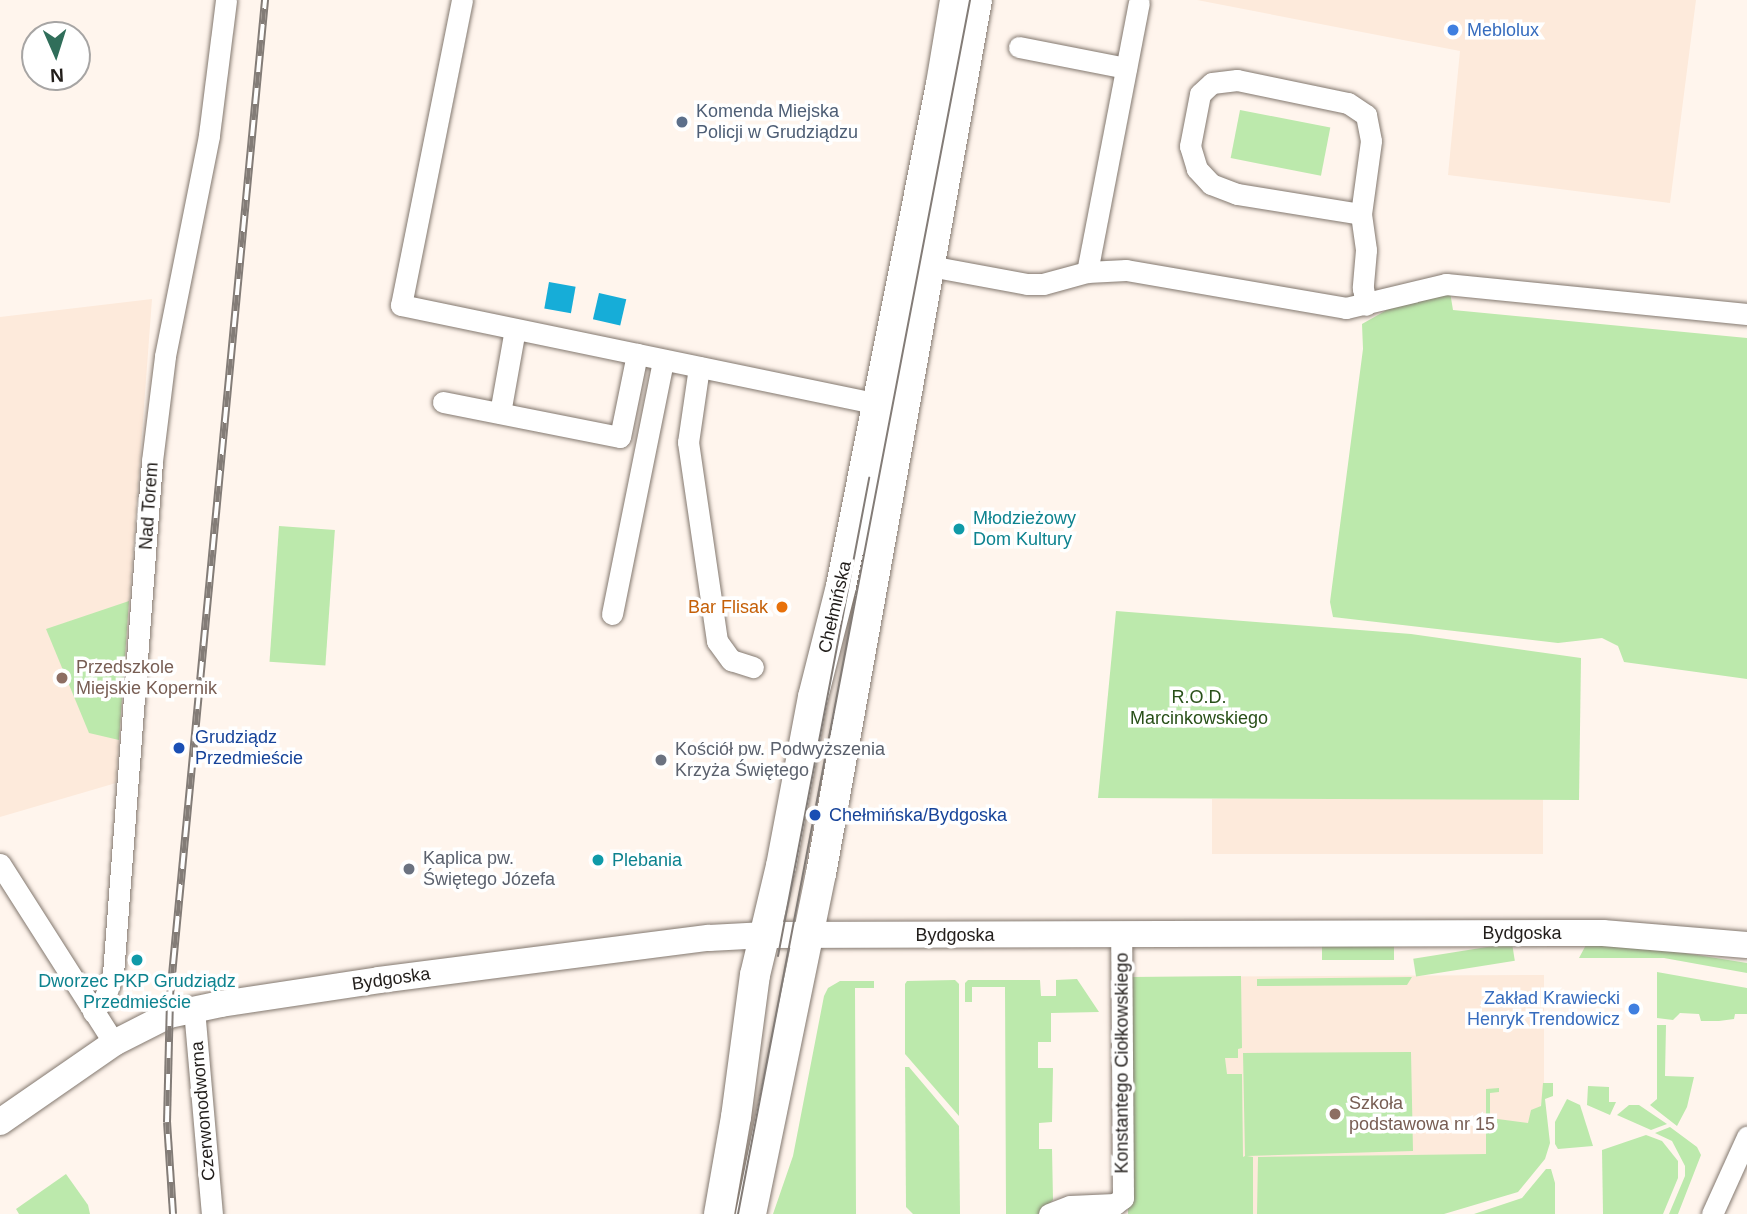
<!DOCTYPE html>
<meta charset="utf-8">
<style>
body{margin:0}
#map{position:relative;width:1747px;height:1214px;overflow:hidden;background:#fff5ed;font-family:Helvetica,sans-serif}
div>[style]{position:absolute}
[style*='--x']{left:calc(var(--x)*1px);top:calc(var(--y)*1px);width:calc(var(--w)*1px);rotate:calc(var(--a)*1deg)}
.built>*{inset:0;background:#fdeadb;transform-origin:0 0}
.green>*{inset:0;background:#bce9ac;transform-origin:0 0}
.water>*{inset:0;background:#16add8;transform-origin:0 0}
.roads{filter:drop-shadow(0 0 2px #83786f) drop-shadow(0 0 2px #83786f)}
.minor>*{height:21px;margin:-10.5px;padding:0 10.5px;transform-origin:10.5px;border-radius:10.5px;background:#fff}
.tertiary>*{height:26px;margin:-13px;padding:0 13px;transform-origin:13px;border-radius:13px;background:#fff}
.secondary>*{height:30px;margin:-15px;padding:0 15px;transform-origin:15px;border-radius:15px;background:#fff}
.tram>*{height:2px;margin:-1px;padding:0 1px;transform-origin:1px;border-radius:1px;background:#837c77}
.rail>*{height:8px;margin-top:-4px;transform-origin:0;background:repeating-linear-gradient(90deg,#fff 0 16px,#837c77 0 32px);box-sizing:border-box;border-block:2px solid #837c77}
.dots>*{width:19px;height:19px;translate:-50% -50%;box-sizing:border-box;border:4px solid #fff;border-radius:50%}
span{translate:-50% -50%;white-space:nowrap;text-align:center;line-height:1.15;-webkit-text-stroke:7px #fff;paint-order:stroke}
.shop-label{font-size:18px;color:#366cbe}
.left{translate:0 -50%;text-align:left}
.right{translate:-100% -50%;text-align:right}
.service-label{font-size:18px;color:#4e5e75}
.street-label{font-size:18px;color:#221e1b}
.culture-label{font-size:18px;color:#0d838f}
.food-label{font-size:18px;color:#c56008}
.education-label{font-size:18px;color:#785e54}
.park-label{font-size:18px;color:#295019}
.transit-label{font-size:18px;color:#164399}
.worship-label{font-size:18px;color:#5b616d}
.north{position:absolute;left:21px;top:21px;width:70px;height:70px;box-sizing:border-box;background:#fff;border:2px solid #a7a5a4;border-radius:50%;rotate:177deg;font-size:19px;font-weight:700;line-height:28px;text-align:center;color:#221e1b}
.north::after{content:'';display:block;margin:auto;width:24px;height:32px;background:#306e5a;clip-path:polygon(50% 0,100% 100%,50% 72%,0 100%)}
</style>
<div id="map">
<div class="built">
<div style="clip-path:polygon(1197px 0,1696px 0,1670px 203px,1448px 175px,1460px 51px)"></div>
<div style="clip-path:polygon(152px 299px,116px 783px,0 817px,0 317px)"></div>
<div style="left:1212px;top:799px;width:331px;height:55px"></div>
<div style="clip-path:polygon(1544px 975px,1544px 1092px,1529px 1151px,1413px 1214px,1133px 1214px,1131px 977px)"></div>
</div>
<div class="green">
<div style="left:1240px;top:110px;width:92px;height:49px;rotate:11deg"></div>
<div style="clip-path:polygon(1450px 292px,1453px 310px,1747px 338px,1747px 679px,1624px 662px,1618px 646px,1602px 638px,1558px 643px,1333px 617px,1330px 602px,1363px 349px,1362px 324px,1401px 302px)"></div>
<div style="left:279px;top:526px;width:56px;height:136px;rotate:4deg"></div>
<div style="clip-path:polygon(129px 601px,119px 740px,89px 733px,46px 629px)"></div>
<div style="clip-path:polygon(1116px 611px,1411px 634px,1581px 658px,1579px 800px,1098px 798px)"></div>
<div style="left:1512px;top:943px;width:18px;height:100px;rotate:81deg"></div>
<div style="clip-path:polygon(1587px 943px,1641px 946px,1747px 963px,1747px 973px,1664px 958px,1579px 958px)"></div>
<div style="left:1394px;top:944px;width:16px;height:72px;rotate:90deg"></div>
<div style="clip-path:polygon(1657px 972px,1747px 988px,1747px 1014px,1735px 1014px,1734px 1019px,1719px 1021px,1701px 1021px,1699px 1014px,1680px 1013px,1673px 1020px,1657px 1018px)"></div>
<div style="clip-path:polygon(1241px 976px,1242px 1048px,1238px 1049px,1238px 1058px,1225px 1058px,1227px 1074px,1242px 1074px,1243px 1157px,1245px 1156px,1243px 1053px,1411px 1052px,1413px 1151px,1247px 1156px,1253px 1157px,1253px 1214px,1128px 1214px,1131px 977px)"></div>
<div style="clip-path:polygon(1412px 977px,1407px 985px,1257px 986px,1257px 979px)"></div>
<div style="clip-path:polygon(1077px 979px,1099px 1012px,1051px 1013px,1051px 1042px,1038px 1042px,1038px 1068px,1053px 1068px,1052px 1122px,1039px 1123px,1039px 1149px,1052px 1149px,1053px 1200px,1038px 1214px,1006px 1214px,1005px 987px,972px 987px,972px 1002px,965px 1002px,965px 983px,968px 980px,1040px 980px,1041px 996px,1056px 996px,1056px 980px)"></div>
<div style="clip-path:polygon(955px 980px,959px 984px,959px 1116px,905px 1054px,905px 984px,907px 981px)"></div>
<div style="clip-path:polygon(840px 981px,874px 981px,874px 988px,855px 988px,856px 1214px,773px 1214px,793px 1156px,824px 996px,828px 988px)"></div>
<div style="clip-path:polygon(1657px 1025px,1666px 1025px,1665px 1076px,1694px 1077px,1687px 1107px,1677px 1126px,1650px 1105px,1657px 1099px)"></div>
<div style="clip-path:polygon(905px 1067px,909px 1067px,959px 1126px,960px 1214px,913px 1214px,906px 1207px)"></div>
<div style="clip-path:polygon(1543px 1083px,1553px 1083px,1553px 1096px,1545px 1099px,1550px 1143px,1545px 1159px,1518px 1192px,1444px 1214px,1257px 1214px,1258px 1157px,1486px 1154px,1486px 1089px,1499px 1088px,1499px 1092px,1490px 1093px,1490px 1118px,1528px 1123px,1531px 1110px,1541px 1106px)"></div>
<div style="clip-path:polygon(1588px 1086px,1609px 1087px,1609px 1102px,1616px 1102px,1610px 1115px,1587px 1105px)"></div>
<div style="clip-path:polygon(1567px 1099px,1580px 1105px,1593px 1146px,1558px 1149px,1555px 1144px,1555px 1122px)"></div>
<div style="clip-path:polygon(1629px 1105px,1639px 1105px,1667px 1124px,1651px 1130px,1617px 1115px)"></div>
<div style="clip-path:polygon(1670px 1127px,1697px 1147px,1701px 1155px,1678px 1214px,1669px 1214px,1685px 1176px,1685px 1166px,1672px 1141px,1655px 1133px)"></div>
<div style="clip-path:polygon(1646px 1135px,1662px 1141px,1678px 1161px,1678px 1178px,1663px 1214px,1603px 1214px,1602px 1150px)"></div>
<div style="clip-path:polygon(1546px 1169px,1551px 1169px,1555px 1183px,1555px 1214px,1474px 1214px,1522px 1198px)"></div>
<div style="clip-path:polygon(66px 1174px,88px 1205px,90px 1214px,19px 1214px,16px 1209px)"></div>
</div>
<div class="water">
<div style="left:549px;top:282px;width:27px;height:27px;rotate:10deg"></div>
<div style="left:599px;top:293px;width:28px;height:27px;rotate:13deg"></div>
</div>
<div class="roads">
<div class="minor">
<div style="--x:462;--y:0;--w:311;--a:101.3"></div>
<div style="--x:401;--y:305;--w:499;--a:11.7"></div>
<div style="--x:1019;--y:47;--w:109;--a:11.1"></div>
<div style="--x:1361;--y:214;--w:126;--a:-170.8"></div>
<div style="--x:1237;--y:194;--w:28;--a:-159"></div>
<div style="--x:1211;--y:184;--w:21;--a:-133"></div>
<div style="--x:1197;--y:169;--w:24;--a:-107"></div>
<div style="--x:1190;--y:146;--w:53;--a:-79.1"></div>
<div style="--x:1200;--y:94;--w:16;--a:-43"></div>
<div style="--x:1212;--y:83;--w:25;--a:-7"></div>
<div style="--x:1237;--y:80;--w:113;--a:11.7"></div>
<div style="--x:1348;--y:103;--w:22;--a:34"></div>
<div style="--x:1366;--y:115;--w:26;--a:79"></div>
<div style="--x:1371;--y:141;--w:74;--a:97.8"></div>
<div style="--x:1361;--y:214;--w:36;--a:82"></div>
<div style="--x:1366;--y:250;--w:38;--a:95"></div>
<div style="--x:1363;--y:288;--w:17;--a:80"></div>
<div style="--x:919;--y:264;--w:110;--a:10.5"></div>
<div style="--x:1027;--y:284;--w:16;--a:0"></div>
<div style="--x:1043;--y:284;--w:46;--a:-15.3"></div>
<div style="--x:1087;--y:272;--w:39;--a:-3"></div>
<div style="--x:1126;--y:270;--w:223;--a:9.8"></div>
<div style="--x:1346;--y:308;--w:103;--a:-13.5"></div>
<div style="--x:1446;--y:284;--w:302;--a:5.7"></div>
<div style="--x:1087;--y:272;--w:274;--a:-79.1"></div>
<div style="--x:699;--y:367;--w:76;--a:98.3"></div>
<div style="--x:688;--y:442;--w:201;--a:81.7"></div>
<div style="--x:717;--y:641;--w:24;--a:54"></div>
<div style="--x:731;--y:660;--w:23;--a:18"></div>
<div style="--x:443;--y:402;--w:180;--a:11.2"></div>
<div style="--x:620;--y:437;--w:85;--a:-78.4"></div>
<div style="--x:500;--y:413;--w:85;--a:-79.9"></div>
<div style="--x:612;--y:614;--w:259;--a:-78.6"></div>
<div style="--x:0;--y:864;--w:212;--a:57.5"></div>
<div style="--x:194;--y:1009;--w:206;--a:85"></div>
<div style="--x:93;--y:1012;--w:19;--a:-51"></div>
<div style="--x:105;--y:997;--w:24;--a:-71"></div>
<div style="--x:113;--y:974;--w:514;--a:-85.65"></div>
<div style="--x:152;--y:461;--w:106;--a:-82.9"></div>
<div style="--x:165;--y:356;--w:225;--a:-78.7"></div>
<div style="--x:209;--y:135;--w:136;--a:-82.8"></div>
<div style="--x:1049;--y:1214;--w:22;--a:-21"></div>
<div style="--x:1070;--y:1206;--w:45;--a:-2.5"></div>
<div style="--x:1115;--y:1204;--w:10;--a:-37"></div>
<div style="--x:1123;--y:1198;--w:263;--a:-90.4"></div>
<div style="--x:1712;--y:1214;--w:85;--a:-65.6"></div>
</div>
<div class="tertiary">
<div style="--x:0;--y:1122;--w:139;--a:-34.7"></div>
<div style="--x:114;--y:1043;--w:62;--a:-27"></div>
<div style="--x:169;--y:1015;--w:53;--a:-11.9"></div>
<div style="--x:221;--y:1004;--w:160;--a:-8.6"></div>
<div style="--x:379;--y:980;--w:333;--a:-7.3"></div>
<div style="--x:709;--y:938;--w:57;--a:-3"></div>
<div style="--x:766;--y:935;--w:791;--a:-0.14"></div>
<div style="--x:1557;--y:933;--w:46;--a:0"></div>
<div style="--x:1603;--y:933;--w:144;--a:4.8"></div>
</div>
<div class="secondary">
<div style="--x:719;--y:1214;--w:98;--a:-80.1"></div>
<div style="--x:736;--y:1117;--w:143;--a:-82.4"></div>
<div style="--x:755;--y:975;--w:112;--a:-76.6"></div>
<div style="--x:781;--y:866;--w:172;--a:-79.3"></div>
<div style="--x:813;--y:697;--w:114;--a:-75.8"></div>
<div style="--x:841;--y:586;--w:512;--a:-78.73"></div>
<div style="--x:941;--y:84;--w:85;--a:-80.5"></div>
<div style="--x:751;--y:1214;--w:347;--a:-78.4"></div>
<div style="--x:821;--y:874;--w:888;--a:-79.88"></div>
</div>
</div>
<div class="tram">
<div style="--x:778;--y:956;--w:487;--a:-79.2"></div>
<div style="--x:738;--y:1214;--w:1236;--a:-79.18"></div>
</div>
<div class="rail">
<div style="--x:173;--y:1214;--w:92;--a:-93.7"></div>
<div style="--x:167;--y:1122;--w:126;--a:-88.6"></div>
<div style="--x:170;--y:996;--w:1001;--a:-84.55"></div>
</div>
<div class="dots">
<div style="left:1453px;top:30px;background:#3f7fe0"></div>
<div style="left:682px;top:122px;background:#5c6f8a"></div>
<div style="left:959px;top:529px;background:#0f9aa8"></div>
<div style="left:782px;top:607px;background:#e8710a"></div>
<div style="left:62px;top:678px;background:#8d6e63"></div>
<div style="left:179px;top:748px;background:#1a4fb4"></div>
<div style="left:661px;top:760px;background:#6b7280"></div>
<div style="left:815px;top:815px;background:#1a4fb4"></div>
<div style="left:598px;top:860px;background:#0f9aa8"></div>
<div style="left:409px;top:869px;background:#6b7280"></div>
<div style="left:137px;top:960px;background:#0f9aa8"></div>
<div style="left:1634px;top:1009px;background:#3f7fe0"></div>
<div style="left:1335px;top:1114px;background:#8d6e63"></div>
</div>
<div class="shop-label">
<span class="left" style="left:1467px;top:30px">Meblolux</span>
<span class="right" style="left:1620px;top:1009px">Zakład Krawiecki<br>Henryk Trendowicz</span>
</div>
<div class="service-label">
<span class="left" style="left:696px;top:122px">Komenda Miejska<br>Policji w Grudziądzu</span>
</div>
<div class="street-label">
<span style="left:149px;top:506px;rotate:-86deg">Nad Torem</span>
<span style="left:835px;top:607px;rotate:-77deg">Chełmińska</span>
<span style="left:1522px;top:933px">Bydgoska</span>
<span style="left:955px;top:935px">Bydgoska</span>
<span style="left:391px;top:979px;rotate:-8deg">Bydgoska</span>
<span style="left:1122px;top:1063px;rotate:-90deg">Konstantego Ciołkowskiego</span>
<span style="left:203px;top:1111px;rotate:-95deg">Czerwonodworna</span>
</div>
<div class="culture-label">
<span class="left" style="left:973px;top:529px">Młodzieżowy<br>Dom Kultury</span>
<span class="left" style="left:612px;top:860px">Plebania</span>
<span style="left:137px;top:992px">Dworzec PKP Grudziądz<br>Przedmieście</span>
</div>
<div class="food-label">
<span class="right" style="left:768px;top:607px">Bar Flisak</span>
</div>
<div class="education-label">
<span class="left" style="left:76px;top:678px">Przedszkole<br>Miejskie Kopernik</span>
<span class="left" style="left:1349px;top:1114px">Szkoła<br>podstawowa nr 15</span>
</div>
<div class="park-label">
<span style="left:1199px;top:708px">R.O.D.<br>Marcinkowskiego</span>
</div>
<div class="transit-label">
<span class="left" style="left:195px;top:748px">Grudziądz<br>Przedmieście</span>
<span class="left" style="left:829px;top:815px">Chełmińska/Bydgoska</span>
</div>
<div class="worship-label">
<span class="left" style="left:675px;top:760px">Kościół pw. Podwyższenia<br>Krzyża Świętego</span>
<span class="left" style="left:423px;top:869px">Kaplica pw.<br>Świętego Józefa</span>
</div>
<div class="north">N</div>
</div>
